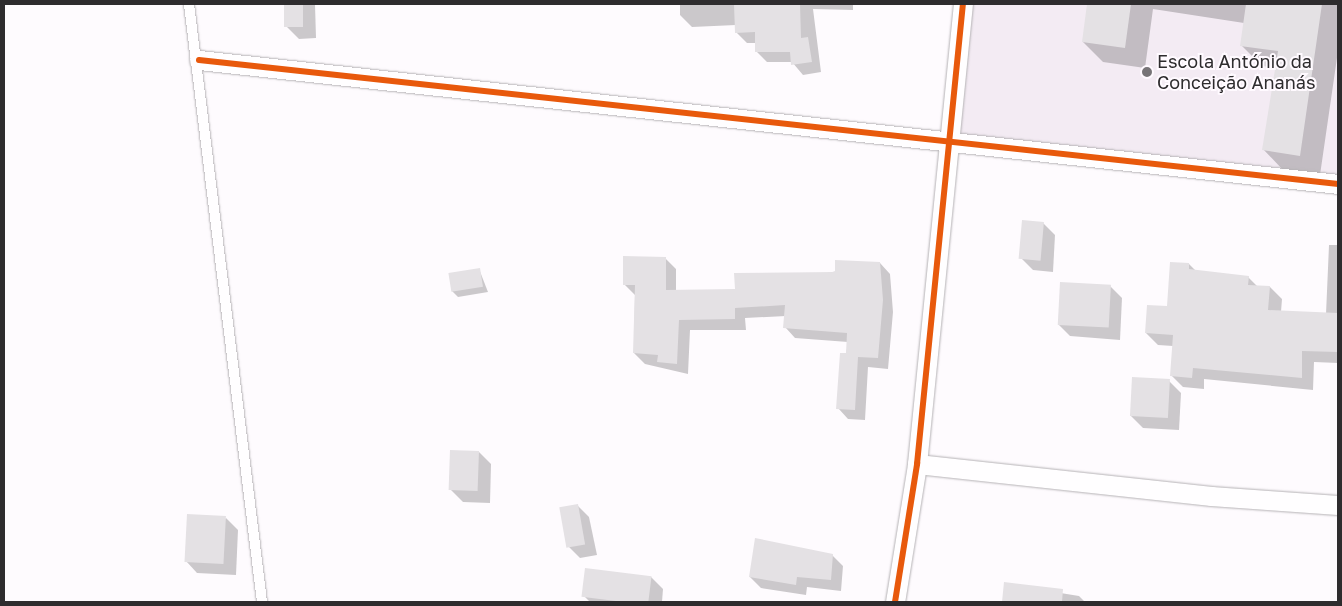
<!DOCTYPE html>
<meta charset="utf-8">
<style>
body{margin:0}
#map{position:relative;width:1342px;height:606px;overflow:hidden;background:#fefbfe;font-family:"Golos Text",sans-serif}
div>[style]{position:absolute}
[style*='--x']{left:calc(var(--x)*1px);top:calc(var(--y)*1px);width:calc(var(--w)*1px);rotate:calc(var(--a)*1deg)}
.built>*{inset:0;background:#f3ebf3}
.shadow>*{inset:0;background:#0003}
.building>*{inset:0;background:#e4e1e4;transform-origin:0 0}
.roads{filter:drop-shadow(0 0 1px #b5b2b5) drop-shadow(0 0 1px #b5b2b5)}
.service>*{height:10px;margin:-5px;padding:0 5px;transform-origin:5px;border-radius:5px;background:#fffeff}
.minor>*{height:19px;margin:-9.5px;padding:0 9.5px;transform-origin:9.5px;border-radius:9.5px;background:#fffeff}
.cycleway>*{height:6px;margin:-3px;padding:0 3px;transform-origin:3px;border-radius:3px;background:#e8590c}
.dots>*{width:14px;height:14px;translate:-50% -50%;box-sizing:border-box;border:2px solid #fffaff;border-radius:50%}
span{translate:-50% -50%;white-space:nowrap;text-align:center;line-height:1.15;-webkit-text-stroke:4px #fffaff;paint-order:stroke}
.poi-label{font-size:18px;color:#2e2c2e}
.left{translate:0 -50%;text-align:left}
.frame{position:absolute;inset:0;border:5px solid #2e2c2e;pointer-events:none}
</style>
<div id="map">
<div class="built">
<div style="clip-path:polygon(963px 4px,1338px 4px,1338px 184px,950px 141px)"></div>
</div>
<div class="shadow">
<div style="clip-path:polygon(285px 4px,315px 4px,316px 38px,299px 39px,287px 27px)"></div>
<div style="clip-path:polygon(680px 4px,853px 4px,853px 10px,813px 9px,821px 72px,803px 75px,792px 62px,767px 62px,756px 51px,756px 43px,747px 43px,736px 32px,736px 25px,692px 27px,680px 15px)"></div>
<div style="clip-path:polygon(1088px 4px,1338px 4px,1338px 51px,1320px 175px,1283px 170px,1263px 149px,1277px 68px,1262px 66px,1241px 45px,1244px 23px,1153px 9px,1145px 68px,1103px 62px,1083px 42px)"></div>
<div style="clip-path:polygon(1043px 223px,1055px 235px,1053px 272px,1033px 270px,1021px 258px)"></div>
<div style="clip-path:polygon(1329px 245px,1338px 245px,1338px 363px,1314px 362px,1313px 390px,1204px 379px,1204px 389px,1183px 387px,1171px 375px,1173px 346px,1158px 345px,1146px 333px,1168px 308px,1189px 264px,1196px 271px,1248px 277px,1257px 286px,1270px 287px,1282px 299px,1281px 312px,1326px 314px)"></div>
<div style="clip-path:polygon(665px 258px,676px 269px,676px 291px,737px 290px,880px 263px,890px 274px,893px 312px,888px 369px,868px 367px,865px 420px,848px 419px,838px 408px,848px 342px,795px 338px,785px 327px,786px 316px,745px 318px,746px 330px,690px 330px,688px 374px,645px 364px,634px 353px,635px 295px,624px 284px)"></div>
<div style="clip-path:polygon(479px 269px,488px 292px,458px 297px,452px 291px)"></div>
<div style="clip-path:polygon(1110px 286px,1122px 298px,1120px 340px,1070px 336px,1058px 324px)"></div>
<div style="clip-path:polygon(1169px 381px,1181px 393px,1179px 430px,1143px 428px,1131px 416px)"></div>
<div style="clip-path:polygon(479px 452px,491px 464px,490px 503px,463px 502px,451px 490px)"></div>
<div style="clip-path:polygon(577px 505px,589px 517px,597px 555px,580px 558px,568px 546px)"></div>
<div style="clip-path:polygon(226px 518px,238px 530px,236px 575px,197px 573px,186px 561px)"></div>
<div style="clip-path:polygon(756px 540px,832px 555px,843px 566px,841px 591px,807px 587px,806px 595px,761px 588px,750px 577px)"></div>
<div style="clip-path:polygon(651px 577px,663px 589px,662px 602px,590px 602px,584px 596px)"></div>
<div style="clip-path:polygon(1005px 584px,1079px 596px,1085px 602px,1003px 602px)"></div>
</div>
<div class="building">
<div style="left:284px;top:4px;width:19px;height:23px"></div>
<div style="clip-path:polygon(734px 4px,800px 4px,801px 38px,808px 37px,812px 62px,791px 65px,790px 52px,755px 52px,755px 32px,735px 33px)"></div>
<div style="clip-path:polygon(1087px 4px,1131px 4px,1125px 48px,1082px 42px)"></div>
<div style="clip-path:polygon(1246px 4px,1322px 4px,1300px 156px,1262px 150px,1278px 51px,1240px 46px)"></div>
<div style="left:1022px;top:220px;width:22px;height:39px;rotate:5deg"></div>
<div style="clip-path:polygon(623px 256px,666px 257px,666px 290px,735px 289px,734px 273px,835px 272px,835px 260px,880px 262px,883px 300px,878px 358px,858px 357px,855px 410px,836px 409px,840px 353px,846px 353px,847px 333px,783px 328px,785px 305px,735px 308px,735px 319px,679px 320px,677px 364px,657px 362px,658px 355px,633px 353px,635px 285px,623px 285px)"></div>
<div style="clip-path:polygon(1170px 262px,1189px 263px,1189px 269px,1249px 276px,1248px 285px,1270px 286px,1268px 310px,1338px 313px,1338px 352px,1302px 351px,1302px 378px,1193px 368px,1192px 378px,1170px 376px,1173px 335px,1145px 333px,1147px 305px,1167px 306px)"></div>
<div style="left:480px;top:268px;width:19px;height:32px;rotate:81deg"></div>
<div style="left:1060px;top:282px;width:51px;height:43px;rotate:3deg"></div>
<div style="left:1132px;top:377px;width:38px;height:39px;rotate:3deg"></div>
<div style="left:450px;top:450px;width:29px;height:40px;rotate:2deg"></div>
<div style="left:578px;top:504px;width:41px;height:19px;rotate:80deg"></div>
<div style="left:187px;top:514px;width:39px;height:48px;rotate:3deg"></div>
<div style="clip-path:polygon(755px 538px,833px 554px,831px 580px,797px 577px,796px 585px,749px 577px)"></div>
<div style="left:585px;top:568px;width:67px;height:29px;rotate:7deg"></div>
<div style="clip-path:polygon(1004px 582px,1063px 589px,1062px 602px,1002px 602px)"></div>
</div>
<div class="roads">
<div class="service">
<div style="--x:189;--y:4;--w:602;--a:83.04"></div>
</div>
<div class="minor">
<div style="--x:199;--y:60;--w:1146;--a:6.21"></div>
<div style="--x:917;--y:464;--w:296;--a:6.2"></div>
<div style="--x:1211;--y:496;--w:127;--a:4.1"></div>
<div style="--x:895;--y:602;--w:140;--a:-80.9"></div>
<div style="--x:917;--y:464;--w:462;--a:-84.3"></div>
</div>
</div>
<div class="cycleway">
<div style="--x:199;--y:60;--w:1146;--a:6.21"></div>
<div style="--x:895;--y:602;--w:140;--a:-80.9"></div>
<div style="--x:917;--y:464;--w:462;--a:-84.3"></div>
</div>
<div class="dots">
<div style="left:1147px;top:72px;background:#777477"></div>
</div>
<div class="poi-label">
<span class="left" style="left:1157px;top:72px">Escola António da<br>Conceição Ananás</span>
</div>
<div class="frame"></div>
</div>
